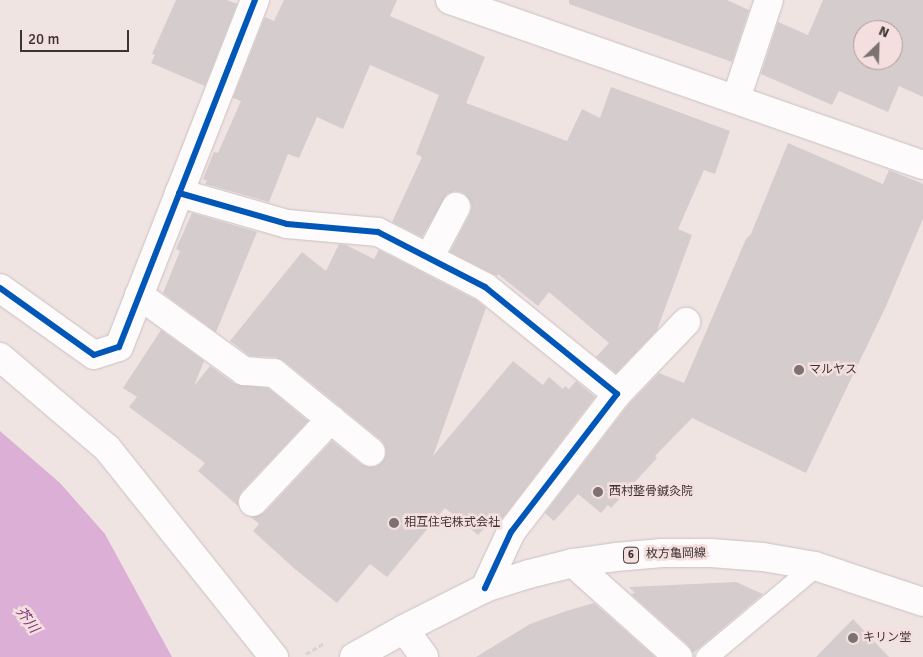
<!DOCTYPE html>
<meta charset="utf-8">
<style>
body{margin:0}
#map{position:relative;width:923px;height:657px;overflow:hidden;background:#f0e4e3;font-family:Signika,"Noto Sans JP",sans-serif}
div>[style]{position:absolute}
[style*='--x']{left:calc(var(--x)*1px);top:calc(var(--y)*1px);width:calc(var(--w)*1px);rotate:calc(var(--a)*1deg)}
.water>*{inset:0;background:#dcb0d6}
.building>*{inset:0;background:#d5cccd}
.path>*{height:3px;margin-top:-1.5px;transform-origin:0;background:repeating-linear-gradient(90deg,#d7d4d4 0 5px,transparent 0 7.5px)}
.roads{filter:drop-shadow(0 0 1px #cac1c0) drop-shadow(0 0 1px #cac1c0)}
.service>*{height:21px;margin:-10.5px;padding:0 10.5px;transform-origin:10.5px;border-radius:10.5px;background:#fdfbfb}
.minor>*{height:28px;margin:-14px;padding:0 14px;transform-origin:14px;border-radius:14px;background:#fdfbfb}
.primary>*{height:28px;margin:-14px;padding:0 14px;transform-origin:14px;border-radius:14px;background:#fdfbfb}
.cycleway>*{height:6px;margin:-3px;padding:0 3px;transform-origin:3px;border-radius:3px;background:#0057b8}
.dots>*{width:14px;height:14px;translate:-50% -50%;box-sizing:border-box;border:2px solid #f5dfde;border-radius:50%}
span{translate:-50% -50%;white-space:nowrap;text-align:center;line-height:1.15;-webkit-text-stroke:5px #f5dfde;paint-order:stroke}
.shield-label span{padding:1px 4px;background:#f5dfde;border:1px solid;border-radius:4px;-webkit-text-stroke-width:0}
.shield-label{font-size:11px;color:#3c3434;font-weight:700}
.poi-label{font-size:12px;color:#3c3434}
.left{translate:0 -50%;text-align:left}
.street-label{font-size:12px;color:#3c3434}
.water-label{font-size:14px;color:#7b377a;font-style:italic}
.north{position:absolute;left:853px;top:20px;width:50px;height:50px;box-sizing:border-box;background:#f5dfde;border:1px solid #ab9b9a;border-radius:50%;rotate:24deg;font-size:14px;font-weight:700;line-height:20px;text-align:center;color:#3c3434}
.north::after{content:'';display:block;margin:auto;width:18px;height:22px;background:#7b7271;clip-path:polygon(50% 0,100% 100%,50% 72%,0 100%)}
.scale{position:absolute;left:20px;top:30px;width:109px;height:22px;box-sizing:border-box;border:2px solid #3c3434;border-top:0;padding-left:6px;font-size:15px;line-height:18px;white-space:nowrap;color:#3c3434;-webkit-text-stroke:4px #f5dfde;paint-order:stroke}
</style>
<div id="map">
<div class="water">
<div style="clip-path:polygon(0 431px,60px 483px,105px 534px,172px 657px,0 657px)"></div>
</div>
<div class="building">
<div style="clip-path:polygon(176px 0,227px 0,237px 4px,205px 86px,151px 63px,155px 55px,152px 54px)"></div>
<div style="clip-path:polygon(284px 0,397px 0,390px 16px,485px 57px,466px 103px,567px 141px,582px 109px,600px 118px,611px 87px,730px 131px,715px 174px,704px 170px,678px 229px,692px 235px,657px 330px,616px 373px,596px 357px,609px 343px,549px 292px,538px 306px,498px 274px,497px 276px,450px 252px,470px 214px,472px 206px,469px 199px,464px 193px,455px 191px,447px 194px,422px 237px,392px 222px,422px 157px,416px 154px,439px 95px,370px 65px,343px 129px,317px 117px,299px 158px,288px 154px,269px 202px,205px 184px,207px 181px,203px 179px,214px 152px,218px 153px,241px 101px,233px 98px,265px 17px,274px 21px)"></div>
<div style="clip-path:polygon(569px 0,727px 0,749px 10px,732px 62px,569px 4px)"></div>
<div style="clip-path:polygon(evenodd,823px 0,923px 0,923px 97px,899px 86px,888px 112px,839px 91px,832px 105px,761px 74px,778px 22px,808px 35px,823px 0,863px 30px,893px 30px,893px 60px,863px 60px,863px 30px)"></div>
<div style="clip-path:polygon(788px 143px,883px 184px,889px 170px,923px 184px,923px 219px,886px 306px,806px 473px,692px 418px,655px 456px,657px 458px,611px 508px,608px 505px,601px 513px,578px 494px,554px 521px,545px 513px,629px 404px,659px 373px,684px 383px,746px 239px,751px 234px)"></div>
<div style="clip-path:polygon(192px 213px,257px 232px,216px 332px,163px 293px,180px 251px,176px 249px)"></div>
<div style="clip-path:polygon(339px 244px,346px 245px,374px 259px,379px 250px,476px 300px,486px 308px,433px 456px,513px 361px,543px 385px,549px 377px,563px 389px,565px 386px,569px 389px,576px 381px,595px 397px,495px 528px,489px 523px,478px 535px,445px 508px,387px 577px,370px 564px,337px 603px,295px 569px,253px 531px,259px 524px,251px 517px,264px 513px,332px 441px,361px 464px,369px 467px,377px 466px,383px 461px,386px 454px,385px 446px,381px 440px,284px 361px,275px 357px,250px 356px,230px 341px,302px 252px,326px 271px)"></div>
<div style="clip-path:polygon(161px 330px,204px 361px,194px 386px,210px 366px,235px 384px,268px 388px,308px 421px,242px 491px,238px 498px,238px 506px,198px 471px,205px 463px,129px 407px,137px 397px,123px 388px)"></div>
<div style="clip-path:polygon(736px 582px,763px 594px,693px 653px,688px 645px,631px 594px,635px 593px,629px 587px)"></div>
<div style="clip-path:polygon(594px 603px,655px 657px,476px 657px,530px 624px,566px 611px)"></div>
<div style="clip-path:polygon(853px 619px,889px 657px,816px 657px)"></div>
</div>
<div class="path">
<div style="--x:306;--y:654;--w:21;--a:-31"></div>
</div>
<div class="roads">
<div class="service">
<div style="--x:706;--y:657;--w:142;--a:-39.9"></div>
</div>
<div class="minor">
<div style="--x:450;--y:0;--w:501;--a:19.23"></div>
<div style="--x:736;--y:99;--w:104;--a:-71.6"></div>
<div style="--x:179;--y:193;--w:112;--a:16"></div>
<div style="--x:287;--y:224;--w:91;--a:5"></div>
<div style="--x:378;--y:232;--w:120;--a:27.2"></div>
<div style="--x:485;--y:287;--w:170;--a:39"></div>
<div style="--x:617;--y:394;--w:174;--a:127.5"></div>
<div style="--x:511;--y:532;--w:62;--a:114.9"></div>
<div style="--x:429;--y:258;--w:58;--a:-62.1"></div>
<div style="--x:0;--y:288;--w:115;--a:35.5"></div>
<div style="--x:94;--y:355;--w:26;--a:-18"></div>
<div style="--x:119;--y:347;--w:373;--a:-68.6"></div>
<div style="--x:139;--y:295;--w:130;--a:35.9"></div>
<div style="--x:244;--y:371;--w:30;--a:4"></div>
<div style="--x:274;--y:373;--w:125;--a:39.2"></div>
<div style="--x:0;--y:357;--w:140;--a:40.4"></div>
<div style="--x:107;--y:448;--w:268;--a:51.4"></div>
<div style="--x:617;--y:394;--w:100;--a:-46.2"></div>
<div style="--x:253;--y:502;--w:114;--a:-46.8"></div>
<div style="--x:573;--y:563;--w:141;--a:41.8"></div>
<div style="--x:404;--y:629;--w:34;--a:54"></div>
</div>
<div class="primary">
<div style="--x:354;--y:657;--w:57;--a:-29.2"></div>
<div style="--x:404;--y:629;--w:91;--a:-26.8"></div>
<div style="--x:485;--y:588;--w:46;--a:-17.7"></div>
<div style="--x:529;--y:574;--w:45;--a:-14"></div>
<div style="--x:573;--y:563;--w:43;--a:-7.9"></div>
<div style="--x:616;--y:557;--w:46;--a:-5"></div>
<div style="--x:662;--y:553;--w:49;--a:0"></div>
<div style="--x:711;--y:553;--w:52;--a:4.4"></div>
<div style="--x:763;--y:557;--w:53;--a:9.8"></div>
<div style="--x:815;--y:566;--w:114;--a:18.4"></div>
</div>
</div>
<div class="cycleway">
<div style="--x:179;--y:193;--w:112;--a:16"></div>
<div style="--x:287;--y:224;--w:91;--a:5"></div>
<div style="--x:378;--y:232;--w:120;--a:27.2"></div>
<div style="--x:485;--y:287;--w:170;--a:39"></div>
<div style="--x:617;--y:394;--w:174;--a:127.5"></div>
<div style="--x:511;--y:532;--w:62;--a:114.9"></div>
<div style="--x:0;--y:288;--w:115;--a:35.5"></div>
<div style="--x:94;--y:355;--w:26;--a:-18"></div>
<div style="--x:119;--y:347;--w:373;--a:-68.6"></div>
</div>
<div class="dots">
<div style="left:799px;top:370px;background:#7b7271"></div>
<div style="left:598px;top:492px;background:#7b7271"></div>
<div style="left:394px;top:523px;background:#7b7271"></div>
<div style="left:853px;top:638px;background:#7b7271"></div>
</div>
<div class="shield-label">
<span style="left:631px;top:555px">6</span>
</div>
<div class="poi-label">
<span class="left" style="left:809px;top:370px">マルヤス</span>
<span class="left" style="left:609px;top:492px">西村整骨鍼灸院</span>
<span class="left" style="left:404px;top:523px">相互住宅株式会社</span>
<span class="left" style="left:863px;top:638px">キリン堂</span>
</div>
<div class="street-label">
<span style="left:676px;top:554px;rotate:-1deg">枚方亀岡線</span>
</div>
<div class="water-label">
<span style="left:27px;top:620px;rotate:53deg">芥川</span>
</div>
<div class="north">N</div>
<div class="scale">20 m</div>
</div>
